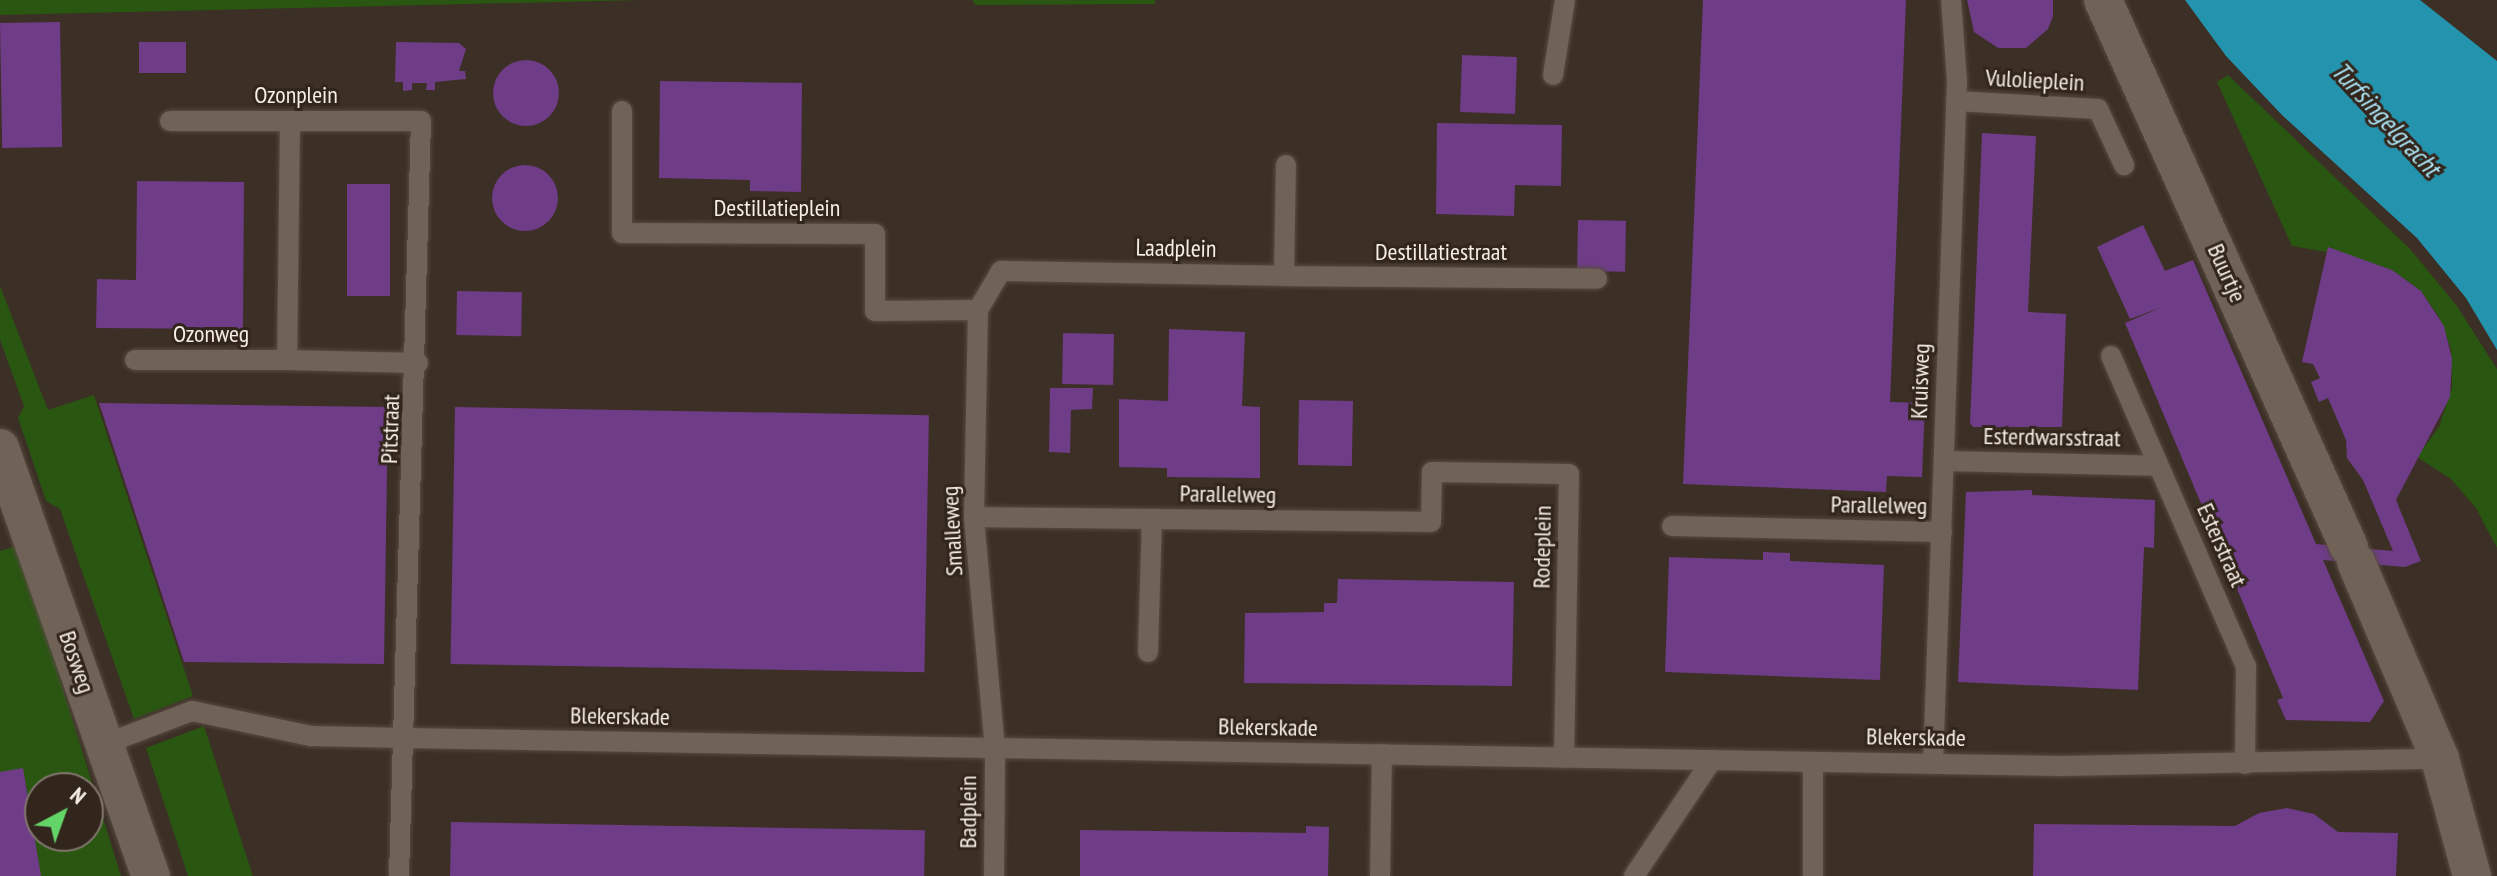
<!DOCTYPE html>
<style>
body{margin:0}
#map{position:relative;width:2497px;height:876px;overflow:hidden;background:#3c2f25;font-family:"PT Sans Narrow",sans-serif}
div>[style]{position:absolute}
[style*='--x']{left:calc(var(--x)*1px);top:calc(var(--y)*1px);width:calc(var(--w)*1px);rotate:calc(var(--a)*1deg)}
.green>*{inset:0;background:#295611}
.water>*{inset:0;background:#2494ae}
.building>*{inset:0;background:#6f3c87;transform-origin:0 0}
.round{border-radius:50%}
.roads{filter:drop-shadow(0 0 2px #564b41) drop-shadow(0 0 2px #564b41)}
.lane>*{height:20px;margin:-10px;padding:0 10px;transform-origin:10px;border-radius:10px;background:#706256}
.street>*{height:38px;margin:-19px;padding:0 19px;transform-origin:19px;border-radius:19px;background:#706256}
span{translate:-50% -50%;white-space:nowrap;text-align:center;line-height:1.15;-webkit-text-stroke:6px #32251b;paint-order:stroke}
.street-label{font-size:24px;color:#f7eee7}
.water-label{font-size:26px;color:#aae4f5;font-style:italic}
.north{position:absolute;left:24px;top:772px;width:80px;height:80px;box-sizing:border-box;background:#32251b;border:2px solid #81756d;border-radius:50%;rotate:41deg;font-size:22px;font-weight:700;line-height:32px;text-align:center;color:#f7eee7}
.north::after{content:'';display:block;margin:auto;width:28px;height:36px;background:#63d468;clip-path:polygon(50% 0,100% 100%,50% 72%,0 100%)}
</style>
<div id="map">
<div class="green">
<div style="clip-path:polygon(0 0,642px 0,0 15px)"></div>
<div style="clip-path:polygon(972px 0,1155px 0,1155px 4px,976px 5px)"></div>
<div style="clip-path:polygon(2228px 75px,2410px 249px,2457px 306px,2497px 369px,2497px 548px,2476px 508px,2451px 479px,2417px 457px,2439px 427px,2452px 387px,2451px 349px,2439px 317px,2421px 291px,2392px 270px,2331px 252px,2332px 247px,2327px 252px,2292px 246px,2217px 82px)"></div>
<div style="clip-path:polygon(0 286px,48px 410px,94px 395px,193px 696px,134px 719px,60px 509px,46px 501px,18px 418px,24px 406px,0 340px)"></div>
<div style="clip-path:polygon(evenodd,16px 546px,35px 599px,121px 876px,0 876px,0 551px,16px 546px,40px 788px,88px 788px,88px 836px,40px 836px,40px 788px)"></div>
<div style="clip-path:polygon(204px 726px,253px 876px,188px 876px,146px 748px)"></div>
</div>
<div class="water">
<div style="clip-path:polygon(2185px 0,2420px 0,2497px 61px,2497px 350px,2466px 298px,2417px 238px,2282px 115px,2226px 56px)"></div>
</div>
<div class="building">
<div style="clip-path:polygon(1703px 0,1906px 0,1890px 402px,1925px 403px,1922px 477px,1887px 476px,1886px 492px,1683px 484px)"></div>
<div style="clip-path:polygon(1967px 0,2053px 0,2053px 16px,2048px 29px,2026px 48px,1998px 48px,1974px 32px)"></div>
<div style="left:60px;top:22px;width:125px;height:60px;rotate:89deg"></div>
<div style="left:139px;top:42px;width:47px;height:31px"></div>
<div style="clip-path:polygon(396px 42px,459px 43px,466px 49px,459px 71px,465px 71px,466px 79px,435px 82px,435px 90px,426px 90px,427px 83px,412px 83px,412px 90px,403px 91px,403px 82px,395px 82px)"></div>
<div style="left:1462px;top:55px;width:55px;height:57px;rotate:2deg"></div>
<div class="round" style="left:493px;top:60px;width:66px;height:66px"></div>
<div style="clip-path:polygon(660px 81px,802px 83px,801px 192px,750px 191px,750px 180px,659px 178px)"></div>
<div style="clip-path:polygon(1437px 123px,1562px 125px,1561px 186px,1515px 185px,1514px 216px,1436px 214px)"></div>
<div style="clip-path:polygon(1982px 133px,2036px 136px,2028px 312px,2066px 314px,2062px 427px,1973px 427px,1970px 423px)"></div>
<div class="round" style="left:492px;top:165px;width:66px;height:66px"></div>
<div style="clip-path:polygon(137px 181px,244px 182px,243px 329px,96px 328px,97px 279px,136px 280px)"></div>
<div style="left:347px;top:184px;width:43px;height:112px"></div>
<div style="left:1578px;top:220px;width:48px;height:51px;rotate:1deg"></div>
<div style="clip-path:polygon(2143px 225px,2165px 271px,2193px 260px,2316px 544px,2393px 551px,2363px 480px,2347px 458px,2346px 440px,2328px 398px,2319px 402px,2311px 382px,2320px 378px,2313px 364px,2302px 362px,2328px 247px,2392px 270px,2421px 291px,2444px 326px,2452px 359px,2450px 397px,2396px 500px,2421px 561px,2405px 567px,2323px 560px,2384px 701px,2370px 722px,2286px 720px,2277px 700px,2283px 698px,2125px 323px,2162px 307px,2130px 319px,2097px 247px)"></div>
<div style="left:457px;top:291px;width:65px;height:44px;rotate:1deg"></div>
<div style="clip-path:polygon(1169px 329px,1245px 332px,1242px 406px,1260px 407px,1260px 478px,1167px 477px,1167px 468px,1119px 467px,1119px 399px,1168px 401px)"></div>
<div style="left:1063px;top:333px;width:51px;height:51px;rotate:1deg"></div>
<div style="clip-path:polygon(1050px 388px,1093px 388px,1092px 409px,1071px 410px,1070px 453px,1049px 452px)"></div>
<div style="left:1299px;top:400px;width:54px;height:65px;rotate:1deg"></div>
<div style="clip-path:polygon(99px 403px,388px 407px,384px 664px,184px 662px)"></div>
<div style="left:455px;top:407px;width:474px;height:257px;rotate:1deg"></div>
<div style="clip-path:polygon(2032px 490px,2032px 495px,2155px 500px,2154px 548px,2144px 547px,2138px 690px,1958px 682px,1966px 492px)"></div>
<div style="clip-path:polygon(1763px 552px,1790px 553px,1790px 561px,1884px 565px,1880px 680px,1665px 672px,1669px 557px,1763px 560px)"></div>
<div style="clip-path:polygon(1338px 579px,1514px 582px,1512px 686px,1244px 683px,1245px 613px,1324px 612px,1324px 603px,1337px 603px)"></div>
<div style="clip-path:polygon(23px 768px,41px 876px,0 876px,0 772px)"></div>
<div style="clip-path:polygon(2287px 808px,2314px 814px,2338px 832px,2398px 833px,2396px 876px,2033px 876px,2034px 824px,2235px 826px,2259px 813px)"></div>
<div style="left:451px;top:822px;width:474px;height:54px;rotate:1deg"></div>
<div style="clip-path:polygon(1306px 826px,1329px 827px,1328px 876px,1080px 876px,1080px 830px,1306px 833px)"></div>
</div>
<div class="roads">
<div class="lane">
<div style="--x:1553;--y:75;--w:76;--a:-80.9"></div>
<div style="--x:1956;--y:101;--w:142;--a:3.2"></div>
<div style="--x:2098;--y:109;--w:62;--a:65.1"></div>
<div style="--x:622;--y:111;--w:122;--a:90"></div>
<div style="--x:622;--y:233;--w:253;--a:0.2"></div>
<div style="--x:875;--y:234;--w:77;--a:90"></div>
<div style="--x:875;--y:311;--w:103;--a:-0.6"></div>
<div style="--x:170;--y:121;--w:251;--a:0"></div>
<div style="--x:421;--y:121;--w:755;--a:91.67"></div>
<div style="--x:290;--y:121;--w:239;--a:90.7"></div>
<div style="--x:287;--y:360;--w:131;--a:1.3"></div>
<div style="--x:1284;--y:276;--w:313;--a:0.5"></div>
<div style="--x:2111;--y:356;--w:338;--a:66.5"></div>
<div style="--x:2246;--y:666;--w:98;--a:90.6"></div>
<div style="--x:135;--y:360;--w:152;--a:0"></div>
<div style="--x:1944;--y:461;--w:214;--a:1.3"></div>
<div style="--x:974;--y:517;--w:457;--a:0.6"></div>
<div style="--x:1431;--y:522;--w:50;--a:-88.9"></div>
<div style="--x:1432;--y:472;--w:137;--a:0.8"></div>
<div style="--x:1569;--y:474;--w:284;--a:91"></div>
<div style="--x:1672;--y:526;--w:270;--a:1.3"></div>
<div style="--x:1148;--y:652;--w:133;--a:-88.3"></div>
<div style="--x:105;--y:744;--w:93;--a:-20.8"></div>
<div style="--x:192;--y:711;--w:122;--a:11.9"></div>
<div style="--x:311;--y:736;--w:94;--a:1.2"></div>
<div style="--x:405;--y:738;--w:1656;--a:0.97"></div>
<div style="--x:2061;--y:766;--w:379;--a:-1.1"></div>
<div style="--x:1933;--y:764;--w:683;--a:-87.99"></div>
<div style="--x:1957;--y:81;--w:81;--a:-94.2"></div>
<div style="--x:994;--y:876;--w:127;--a:-89.5"></div>
<div style="--x:995;--y:749;--w:233;--a:-95.2"></div>
<div style="--x:974;--y:517;--w:207;--a:-88.9"></div>
<div style="--x:978;--y:310;--w:45;--a:-59.5"></div>
<div style="--x:1001;--y:271;--w:283;--a:1"></div>
<div style="--x:1284;--y:276;--w:111;--a:-89"></div>
<div style="--x:1380;--y:876;--w:122;--a:-89.1"></div>
<div style="--x:1634;--y:876;--w:140;--a:-56.1"></div>
<div style="--x:1813;--y:876;--w:114;--a:-90"></div>
</div>
<div class="street">
<div style="--x:2103;--y:0;--w:600;--a:65.79"></div>
<div style="--x:0;--y:448;--w:454;--a:70.6"></div>
<div style="--x:2356;--y:562;--w:214;--a:66.9"></div>
<div style="--x:2440;--y:759;--w:121;--a:74.7"></div>
</div>
</div>
<div class="street-label">
<span style="left:2035px;top:80px;rotate:3deg">Vulolieplein</span>
<span style="left:296px;top:95px">Ozonplein</span>
<span style="left:777px;top:208px">Destillatieplein</span>
<span style="left:1176px;top:248px;rotate:1deg">Laadplein</span>
<span style="left:1441px;top:252px">Destillatiestraat</span>
<span style="left:2227px;top:273px;rotate:66deg">Buurtje</span>
<span style="left:211px;top:334px">Ozonweg</span>
<span style="left:1920px;top:381px;rotate:-88deg">Kruisweg</span>
<span style="left:390px;top:429px;rotate:-88deg">Pitstraat</span>
<span style="left:2052px;top:437px;rotate:1deg">Esterdwarsstraat</span>
<span style="left:1228px;top:494px;rotate:1deg">Parallelweg</span>
<span style="left:1879px;top:505px;rotate:1deg">Parallelweg</span>
<span style="left:952px;top:531px;rotate:-93deg">Smalleweg</span>
<span style="left:2222px;top:545px;rotate:66deg">Esterstraat</span>
<span style="left:1542px;top:547px;rotate:-89deg">Rodeplein</span>
<span style="left:77px;top:662px;rotate:71deg">Bosweg</span>
<span style="left:620px;top:716px;rotate:1deg">Blekerskade</span>
<span style="left:1268px;top:727px;rotate:1deg">Blekerskade</span>
<span style="left:1916px;top:737px;rotate:1deg">Blekerskade</span>
<span style="left:968px;top:812px;rotate:-90deg">Badplein</span>
</div>
<div class="water-label">
<span style="left:2386px;top:119px;rotate:47deg">Turfsingelgracht</span>
</div>
<div class="north">N</div>
</div>
